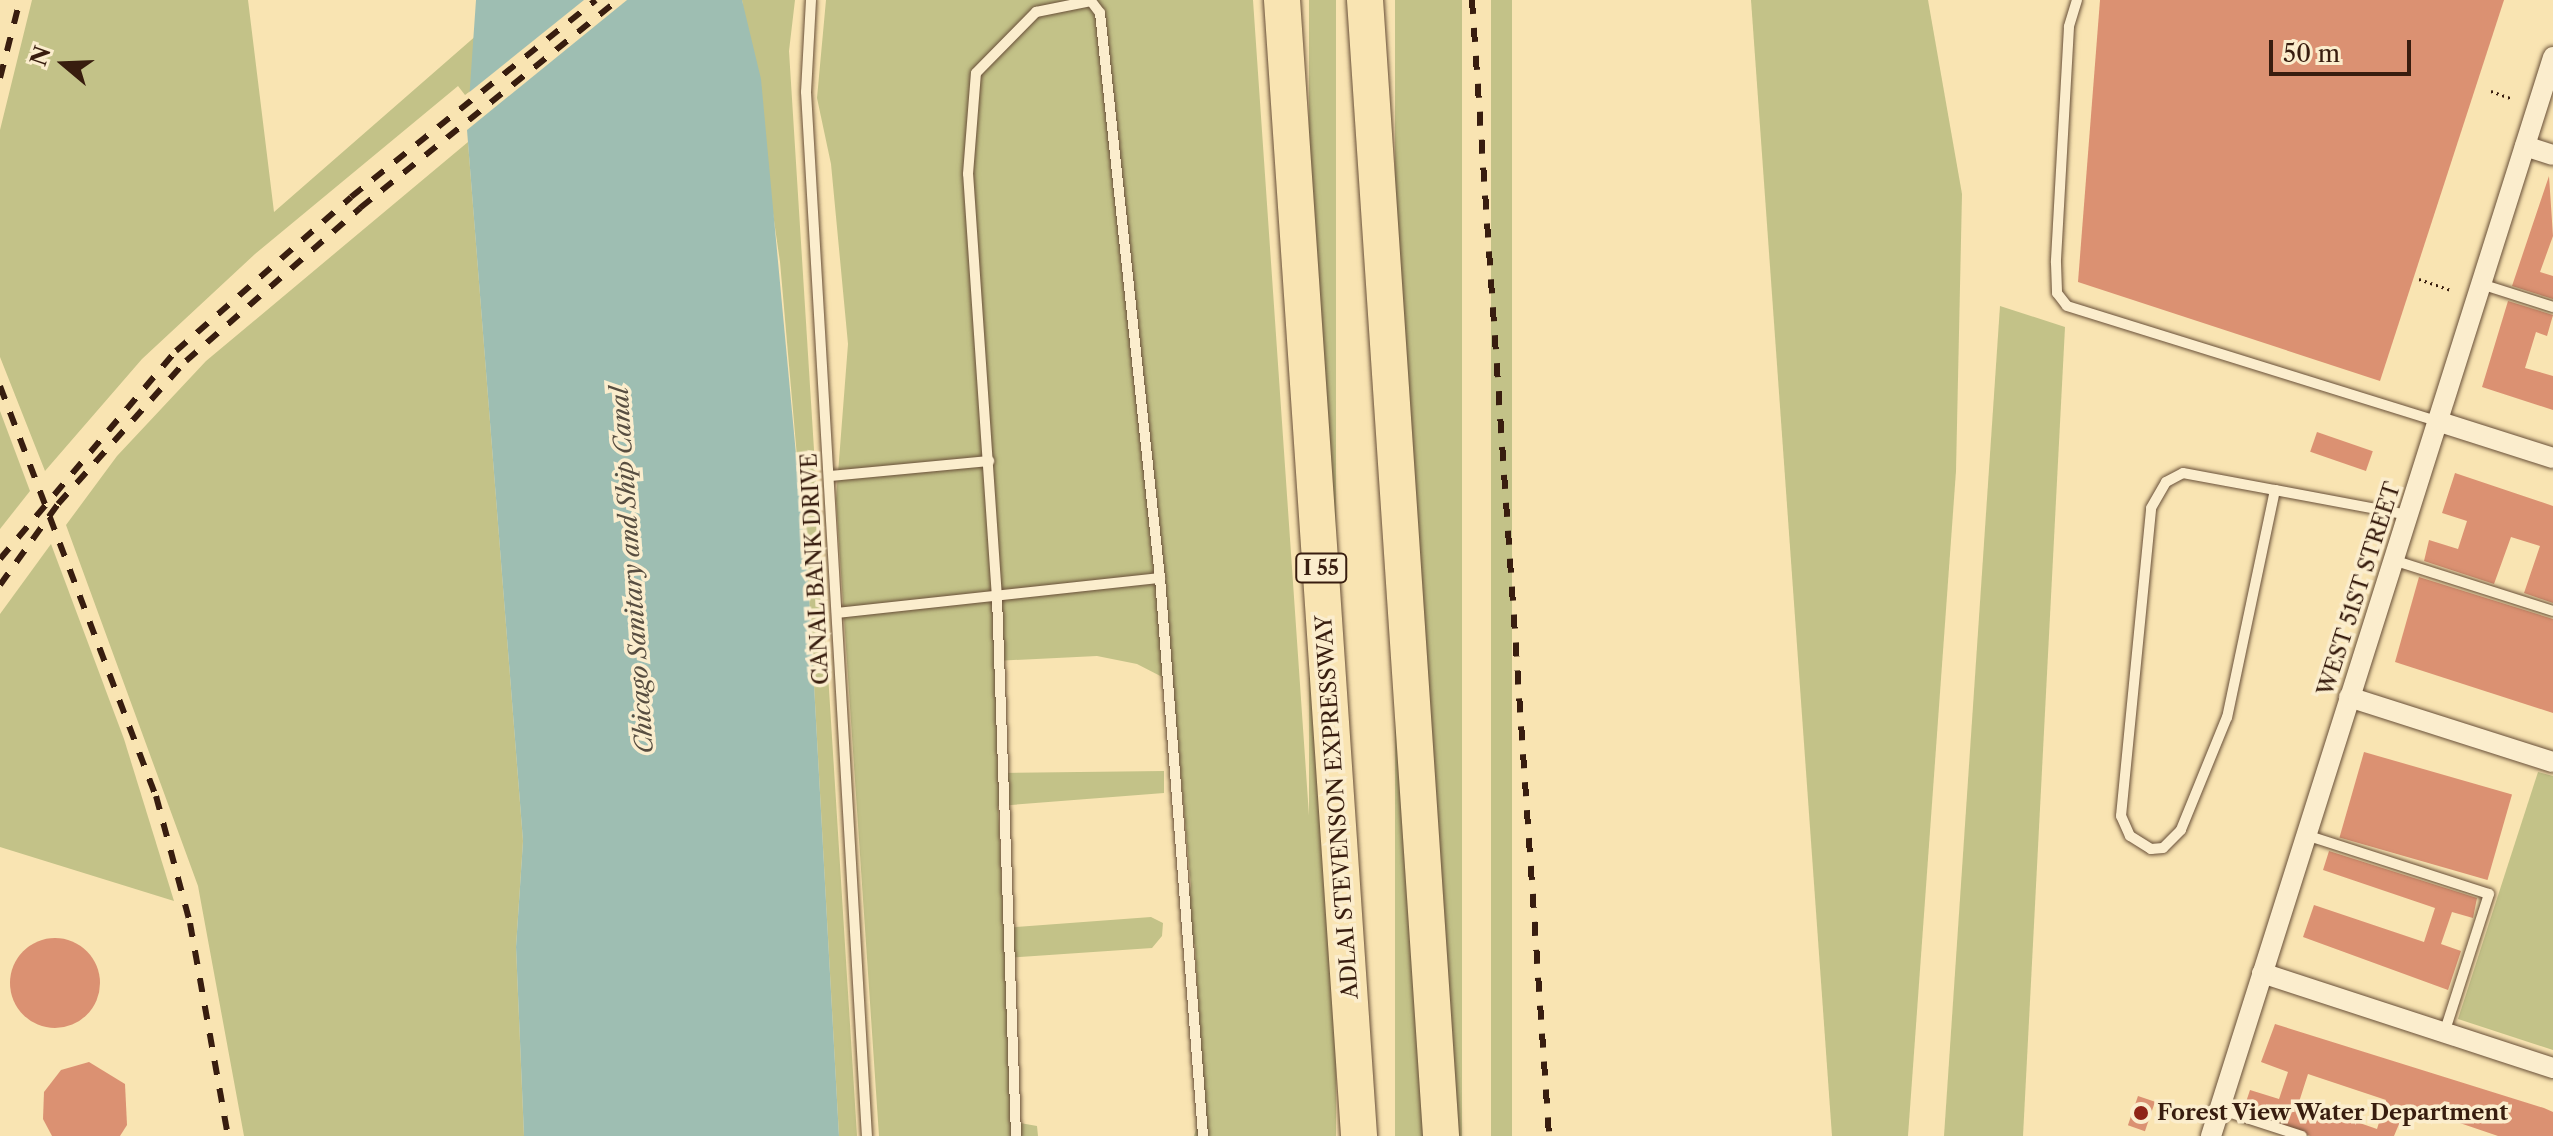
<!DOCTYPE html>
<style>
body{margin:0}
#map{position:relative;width:2553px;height:1136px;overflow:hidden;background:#f9e4b2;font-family:"Libre Caslon Text",serif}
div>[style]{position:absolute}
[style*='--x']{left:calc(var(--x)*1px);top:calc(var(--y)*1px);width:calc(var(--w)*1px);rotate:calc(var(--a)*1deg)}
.green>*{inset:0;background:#c3c288;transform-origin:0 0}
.water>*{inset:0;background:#9ebeb2}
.pier>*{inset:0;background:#f9e4b2}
.building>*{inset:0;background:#db9172;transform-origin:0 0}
.round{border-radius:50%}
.path>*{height:3px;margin-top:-1.5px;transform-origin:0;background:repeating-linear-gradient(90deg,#381d0f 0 2px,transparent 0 6px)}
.roads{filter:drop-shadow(0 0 2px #684f38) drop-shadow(0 0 2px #684f38)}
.service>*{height:10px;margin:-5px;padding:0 5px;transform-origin:5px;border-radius:5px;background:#fbedcd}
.minor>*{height:20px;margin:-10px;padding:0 10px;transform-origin:10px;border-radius:10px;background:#fbedcd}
.motorway>*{height:36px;margin:-18px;padding:0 18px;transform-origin:18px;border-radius:18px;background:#f9e4b2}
.rail>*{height:6px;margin-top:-3px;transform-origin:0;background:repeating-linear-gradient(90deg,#381d0f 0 14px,transparent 0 28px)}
.dots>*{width:22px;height:22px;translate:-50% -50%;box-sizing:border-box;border:4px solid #fbedcd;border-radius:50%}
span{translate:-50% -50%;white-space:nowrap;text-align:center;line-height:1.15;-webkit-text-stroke:7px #fbedcd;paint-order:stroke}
.shield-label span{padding:2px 6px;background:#fbedcd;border:2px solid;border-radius:6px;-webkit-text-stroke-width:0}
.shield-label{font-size:20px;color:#381d0f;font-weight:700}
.street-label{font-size:22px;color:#381d0f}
.poi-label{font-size:22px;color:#381d0f;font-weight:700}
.left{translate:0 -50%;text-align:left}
.water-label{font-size:24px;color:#574d40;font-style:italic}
.north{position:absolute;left:24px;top:24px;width:80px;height:80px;-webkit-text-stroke:6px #fbedcd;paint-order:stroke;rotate:289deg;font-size:22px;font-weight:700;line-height:32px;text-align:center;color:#381d0f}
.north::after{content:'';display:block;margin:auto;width:28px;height:36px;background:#381d0f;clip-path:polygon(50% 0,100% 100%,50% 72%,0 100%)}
.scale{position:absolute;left:2269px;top:40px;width:142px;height:36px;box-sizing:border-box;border:4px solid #381d0f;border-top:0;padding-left:10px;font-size:24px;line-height:28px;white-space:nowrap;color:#381d0f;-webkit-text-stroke:6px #fbedcd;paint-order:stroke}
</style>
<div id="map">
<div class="green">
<div style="clip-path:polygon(32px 0,248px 0,274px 212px,478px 34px,472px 90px,465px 95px,458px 86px,255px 254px,142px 359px,45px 471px,0 357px,0 130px)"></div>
<div style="clip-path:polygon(742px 0,795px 0,789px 51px,857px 1136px,839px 1136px,809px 594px,780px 262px)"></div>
<div style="clip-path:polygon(826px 0,1253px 0,1331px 1136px,1194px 1136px,1204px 1105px,1195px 945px,1181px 928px,1191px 886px,1172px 682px,1137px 664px,1097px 656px,995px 661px,998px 773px,1164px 771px,1164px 793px,998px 806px,1004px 928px,1151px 917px,1163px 923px,1162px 936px,1152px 948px,1005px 958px,1014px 1122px,1037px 1126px,1038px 1136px,879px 1136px,836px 499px,848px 344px,831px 164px,817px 98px)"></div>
<div style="left:1309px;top:0;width:27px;height:1139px"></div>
<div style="left:1395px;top:0;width:67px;height:1139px"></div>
<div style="left:1491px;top:0;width:21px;height:1139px"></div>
<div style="clip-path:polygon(1751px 0,1928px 0,1962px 194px,1956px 471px,1908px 1136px,1832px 1136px)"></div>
<div style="clip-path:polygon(468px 142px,523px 841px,516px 947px,524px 1136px,244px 1136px,198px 886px,66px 525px,117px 456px,206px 361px)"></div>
<div style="clip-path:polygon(2000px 306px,2065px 327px,2023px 1136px,1944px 1136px)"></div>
<div style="clip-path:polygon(0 411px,30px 491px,0 529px)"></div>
<div style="clip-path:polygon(51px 544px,124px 739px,174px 901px,0 847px,0 614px)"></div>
<div style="clip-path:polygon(2538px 772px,2553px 776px,2553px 1050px,2458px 1019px)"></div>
</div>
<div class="water">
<div style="clip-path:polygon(476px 0,742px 0,761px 79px,809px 594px,839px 1136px,524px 1136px,516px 947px,523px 841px,467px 130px)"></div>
</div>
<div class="pier">
<div style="clip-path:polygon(584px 0,627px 0,467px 130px,467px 94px)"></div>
</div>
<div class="building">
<div style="clip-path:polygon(2100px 0,2504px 0,2380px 381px,2078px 282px)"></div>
<div style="clip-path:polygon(2549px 176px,2553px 236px,2540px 272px,2553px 276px,2553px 299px,2512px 286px)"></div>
<div style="clip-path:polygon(2508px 301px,2553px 315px,2547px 336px,2536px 332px,2525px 368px,2553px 376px,2553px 410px,2482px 387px)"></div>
<div style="left:2317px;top:432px;width:59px;height:21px;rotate:19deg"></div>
<div style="clip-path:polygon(2455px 473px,2553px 506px,2553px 603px,2524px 593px,2540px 546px,2511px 537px,2494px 584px,2424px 561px,2429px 540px,2458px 549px,2467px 521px,2442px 513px)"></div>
<div style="clip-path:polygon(2419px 577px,2553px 619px,2553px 713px,2395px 662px)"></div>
<div style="left:2364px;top:752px;width:154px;height:89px;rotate:16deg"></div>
<div style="clip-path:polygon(2329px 851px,2477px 898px,2473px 918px,2452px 912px,2441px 944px,2461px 951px,2448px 990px,2303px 937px,2314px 905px,2424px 942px,2435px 908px,2323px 870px)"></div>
<div class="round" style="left:10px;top:938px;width:90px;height:90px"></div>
<div style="clip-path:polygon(evenodd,2275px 1024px,2544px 1108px,2553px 1112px,2553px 1136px,2498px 1136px,2407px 1105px,2394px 1136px,2310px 1136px,2244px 1108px,2250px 1090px,2279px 1099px,2288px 1072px,2261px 1062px,2275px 1024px,2308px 1074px,2386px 1100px,2377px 1129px,2299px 1102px,2308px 1074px)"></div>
<div style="clip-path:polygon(89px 1062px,125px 1084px,127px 1125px,120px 1136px,52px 1136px,43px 1119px,44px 1092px,61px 1070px)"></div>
<div style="left:2138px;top:1096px;width:18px;height:31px;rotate:19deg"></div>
</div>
<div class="path">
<div style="--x:2491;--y:91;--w:23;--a:20"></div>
<div style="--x:2419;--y:279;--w:34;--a:19"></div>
</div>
<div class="roads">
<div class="service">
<div style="--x:811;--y:0;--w:92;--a:93.1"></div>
<div style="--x:806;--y:92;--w:1046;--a:86.66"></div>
<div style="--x:2077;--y:0;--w:28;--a:107"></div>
<div style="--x:2069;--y:27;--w:236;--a:93.2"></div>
<div style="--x:2056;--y:263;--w:30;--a:88"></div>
<div style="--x:2057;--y:293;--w:16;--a:52"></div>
<div style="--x:2067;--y:306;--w:387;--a:17.3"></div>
<div style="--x:2481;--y:284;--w:76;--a:17.7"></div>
<div style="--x:830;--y:476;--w:160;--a:-5.4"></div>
<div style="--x:2275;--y:490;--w:232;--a:101.9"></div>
<div style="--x:2227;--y:717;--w:122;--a:112.2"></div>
<div style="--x:2181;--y:830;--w:25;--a:135"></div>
<div style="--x:2163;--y:848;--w:12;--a:175"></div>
<div style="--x:2151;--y:849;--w:25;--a:-148"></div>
<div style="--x:2130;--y:836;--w:22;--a:-114"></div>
<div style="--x:2121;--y:816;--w:309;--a:-84.4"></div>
<div style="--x:2151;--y:508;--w:30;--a:-60"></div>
<div style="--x:2166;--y:482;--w:19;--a:-28"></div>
<div style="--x:2183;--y:473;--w:94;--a:10.5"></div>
<div style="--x:2275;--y:490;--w:135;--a:10.6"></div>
<div style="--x:2393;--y:560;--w:168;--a:17.7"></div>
<div style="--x:837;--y:613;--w:325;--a:-6.2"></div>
<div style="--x:2306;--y:835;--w:192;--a:17.9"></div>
<div style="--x:2489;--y:894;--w:146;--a:107.9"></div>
<div style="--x:2219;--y:1109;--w:87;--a:18"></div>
<div style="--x:1016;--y:1136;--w:538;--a:-92.02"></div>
<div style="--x:997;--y:598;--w:425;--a:-93.9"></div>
<div style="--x:968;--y:174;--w:101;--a:-85.5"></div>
<div style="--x:976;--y:73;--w:86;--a:-45.5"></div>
<div style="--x:1036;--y:12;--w:56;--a:-11.3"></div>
<div style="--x:1091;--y:1;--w:15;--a:53"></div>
<div style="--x:1100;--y:13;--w:568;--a:83.94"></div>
<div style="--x:1160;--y:578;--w:560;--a:85.59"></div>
</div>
<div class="minor">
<div style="--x:2525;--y:146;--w:29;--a:18"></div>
<div style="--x:2437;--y:421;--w:122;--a:17.7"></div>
<div style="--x:2349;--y:697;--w:214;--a:17.7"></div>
<div style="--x:2262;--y:973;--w:306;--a:18.1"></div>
<div style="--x:2211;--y:1136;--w:1132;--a:-72.41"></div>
</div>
<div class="motorway">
<div style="--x:1282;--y:0;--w:1139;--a:86.12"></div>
<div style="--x:1365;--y:0;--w:1139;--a:86.17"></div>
</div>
</div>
<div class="rail">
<div style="--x:1472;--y:0;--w:1139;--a:86.12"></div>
<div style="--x:0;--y:78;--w:81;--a:-75.6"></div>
<div style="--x:0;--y:386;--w:439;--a:69.2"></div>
<div style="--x:156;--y:796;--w:131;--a:75"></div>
<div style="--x:190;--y:923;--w:216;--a:79.9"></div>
<div style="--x:0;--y:559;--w:272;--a:-49.8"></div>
<div style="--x:176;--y:351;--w:233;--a:-41.3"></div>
<div style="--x:351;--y:197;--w:314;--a:-38.8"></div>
<div style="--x:0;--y:585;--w:100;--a:-54.4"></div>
<div style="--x:58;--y:504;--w:192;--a:-48.2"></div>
<div style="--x:186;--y:361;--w:232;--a:-41.3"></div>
<div style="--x:360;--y:208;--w:331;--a:-38.9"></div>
</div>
<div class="dots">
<div style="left:2141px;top:1113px;background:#8f2418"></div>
</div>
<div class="shield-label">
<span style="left:1321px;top:568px">I 55</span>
</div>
<div class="street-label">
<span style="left:815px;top:569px;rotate:-93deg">CANAL BANK DRIVE</span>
<span style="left:2359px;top:589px;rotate:-72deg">WEST 51ST STREET</span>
<span style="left:1337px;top:807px;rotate:-94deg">ADLAI STEVENSON EXPRESSWAY</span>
</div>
<div class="poi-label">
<span class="left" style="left:2157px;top:1113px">Forest View Water Department</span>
</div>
<div class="water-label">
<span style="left:632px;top:570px;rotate:-94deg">Chicago Sanitary and Ship Canal</span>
</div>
<div class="north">N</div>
<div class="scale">50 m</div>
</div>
